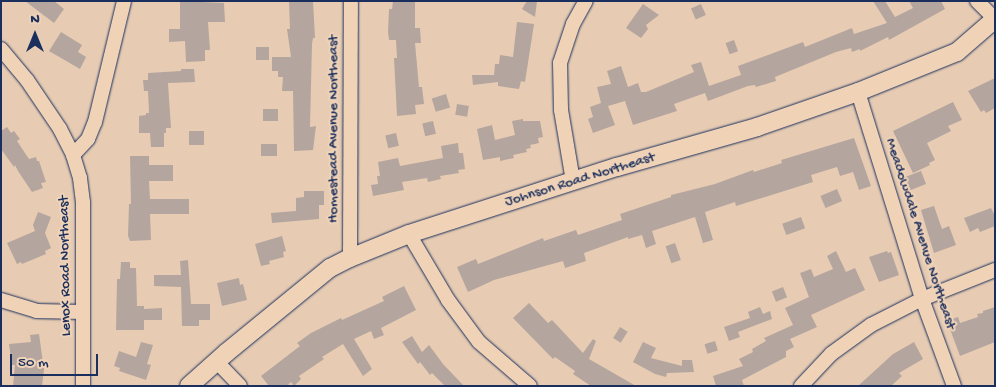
<!DOCTYPE html>
<style>
body{margin:0}
#map{position:relative;width:996px;height:387px;overflow:hidden;background:#e7ccb3;font-family:"Gochi Hand",sans-serif}
div>[style]{position:absolute}
[style*='--x']{left:calc(var(--x)*1px);top:calc(var(--y)*1px);width:calc(var(--w)*1px);rotate:calc(var(--a)*1deg)}
.building>*{inset:0;background:#b4a59e;transform-origin:0 0}
.roads{filter:drop-shadow(0 0 1px #1b2f5e) drop-shadow(0 0 1px #1b2f5e)}
.minor>*{height:14px;margin:-7px;padding:0 7px;transform-origin:7px;border-radius:7px;background:#f0d3b7}
.tertiary>*{height:18px;margin:-9px;padding:0 9px;transform-origin:9px;border-radius:9px;background:#f0d3b7}
span{translate:-50% -50%;white-space:nowrap;text-align:center;line-height:1.15;-webkit-text-stroke:4px #f0d3b7;paint-order:stroke}
.street-label{font-size:15px;color:#1b2f5e}
.frame{position:absolute;inset:0;border:2px solid #1b2f5e;pointer-events:none}
.north{position:absolute;left:10px;top:10px;width:50px;height:50px;-webkit-text-stroke:4px #f0d3b7;paint-order:stroke;rotate:0deg;font-size:14px;font-weight:700;line-height:20px;text-align:center;color:#1b2f5e}
.north::after{content:'';display:block;margin:auto;width:18px;height:22px;background:#1b2f5e;clip-path:polygon(50% 0,100% 100%,50% 72%,0 100%)}
.scale{position:absolute;left:10px;top:354px;width:88px;height:22px;box-sizing:border-box;border:2px solid #1b2f5e;border-top:0;padding-left:6px;font-size:15px;line-height:18px;white-space:nowrap;color:#1b2f5e;-webkit-text-stroke:4px #f0d3b7;paint-order:stroke}
</style>
<div id="map">
<div class="building">
<div style="clip-path:polygon(25px 1px,54px 1px,64px 9px,54px 23px)"></div>
<div style="clip-path:polygon(180px 1px,224px 3px,225px 22px,208px 22px,210px 50px,205px 50px,205px 61px,186px 62px,185px 41px,169px 42px,169px 29px,180px 29px)"></div>
<div style="clip-path:polygon(289px 1px,313px 1px,315px 38px,313px 38px,312px 44px,310px 127px,316px 126px,313px 150px,294px 151px,293px 91px,282px 91px,283px 77px,278px 77px,278px 71px,272px 71px,272px 57px,291px 57px,287px 29px,290px 29px)"></div>
<div style="clip-path:polygon(393px 1px,415px 1px,415px 28px,420px 28px,421px 43px,415px 43px,419px 87px,422px 87px,424px 104px,415px 105px,416px 114px,397px 116px,394px 58px,397px 58px,396px 40px,389px 40px,388px 32px,389px 9px,392px 9px)"></div>
<div style="clip-path:polygon(527px 1px,537px 1px,535px 17px,522px 9px)"></div>
<div style="clip-path:polygon(873px 1px,885px 1px,895px 17px,913px 8px,909px 1px,941px 1px,945px 9px,889px 40px,888px 37px,860px 51px,860px 49px,852px 52px,851px 48px,836px 52px,775px 77px,776px 81px,756px 87px,755px 85px,748px 86px,708px 101px,705px 93px,674px 104px,677px 111px,633px 125px,625px 101px,608px 106px,615px 125px,593px 133px,588px 119px,593px 117px,590px 107px,601px 103px,597px 87px,611px 84px,607px 71px,621px 66px,628px 87px,638px 83px,641px 92px,646px 92px,694px 72px,691px 65px,701px 62px,709px 86px,741px 75px,738px 66px,803px 42px,805px 47px,852px 28px,854px 34px,887px 23px)"></div>
<div style="clip-path:polygon(643px 4px,659px 15px,646px 25px,648px 29px,641px 38px,626px 28px)"></div>
<div style="left:701px;top:4px;width:12px;height:11px;rotate:66deg"></div>
<div style="clip-path:polygon(517px 22px,534px 24px,525px 82px,521px 81px,519px 89px,498px 86px,498px 82px,473px 85px,472px 75px,494px 75px,495px 64px,499px 64px,500px 55px,513px 57px)"></div>
<div style="clip-path:polygon(61px 32px,82px 45px,78px 52px,86px 57px,80px 69px,49px 51px)"></div>
<div style="left:734px;top:40px;width:12px;height:9px;rotate:70deg"></div>
<div style="left:256px;top:47px;width:13px;height:13px"></div>
<div style="clip-path:polygon(181px 69px,194px 69px,195px 82px,168px 83px,171px 128px,166px 128px,166px 133px,164px 133px,164px 147px,151px 147px,150px 133px,139px 133px,139px 116px,146px 115px,146px 113px,149px 113px,148px 91px,144px 91px,143px 80px,148px 80px,148px 73px,181px 71px)"></div>
<div style="clip-path:polygon(995px 78px,995px 108px,986px 113px,984px 110px,981px 112px,968px 91px)"></div>
<div style="left:446px;top:94px;width:14px;height:15px;rotate:73deg"></div>
<div style="clip-path:polygon(953px 102px,962px 120px,948px 126px,951px 131px,927px 143px,935px 160px,929px 163px,930px 165px,913px 173px,893px 131px)"></div>
<div style="left:457px;top:104px;width:12px;height:11px;rotate:9deg"></div>
<div style="left:263px;top:109px;width:15px;height:12px"></div>
<div style="clip-path:polygon(523px 119px,523px 121px,540px 121px,543px 137px,538px 138px,539px 143px,530px 145px,531px 148px,526px 149px,527px 152px,513px 155px,514px 158px,500px 161px,500px 157px,483px 160px,477px 129px,492px 125px,495px 140px,515px 135px,512px 121px)"></div>
<div style="left:433px;top:121px;width:13px;height:11px;rotate:77deg"></div>
<div style="clip-path:polygon(7px 127px,11px 133px,14px 131px,20px 139px,17px 141px,29px 159px,36px 157px,37px 161px,39px 161px,46px 182px,41px 183px,43px 188px,32px 192px,18px 171px,15px 165px,14px 167px,1px 149px,1px 131px)"></div>
<div style="left:189px;top:131px;width:15px;height:14px"></div>
<div style="left:396px;top:133px;width:13px;height:11px;rotate:77deg"></div>
<div style="clip-path:polygon(854px 138px,871px 186px,859px 190px,853px 172px,840px 176px,837px 167px,811px 175px,813px 182px,736px 206px,735px 202px,705px 212px,713px 240px,703px 243px,695px 217px,652px 231px,656px 244px,646px 248px,642px 235px,628px 239px,628px 237px,584px 253px,586px 261px,565px 268px,563px 261px,494px 280px,468px 292px,457px 267px,476px 259px,478px 264px,543px 238px,544px 241px,576px 230px,578px 235px,622px 220px,620px 214px,671px 197px,671px 195px,715px 184px,753px 170px,754px 172px,782px 163px,781px 160px)"></div>
<div style="clip-path:polygon(458px 143px,459px 153px,463px 153px,465px 169px,458px 170px,459px 173px,440px 176px,441px 179px,428px 182px,427px 178px,402px 182px,404px 190px,373px 196px,371px 185px,378px 184px,377px 176px,380px 176px,378px 162px,398px 158px,400px 166px,443px 158px,441px 146px)"></div>
<div style="left:261px;top:144px;width:16px;height:12px"></div>
<div style="clip-path:polygon(130px 156px,149px 156px,149px 165px,173px 165px,173px 181px,149px 181px,150px 199px,189px 199px,189px 214px,150px 214px,151px 240px,130px 241px,128px 236px,129px 204px,131px 204px)"></div>
<div style="left:921px;top:171px;width:14px;height:19px;rotate:69deg"></div>
<div style="left:837px;top:189px;width:13px;height:18px;rotate:67deg"></div>
<div style="clip-path:polygon(304px 191px,324px 191px,324px 205px,319px 205px,319px 219px,272px 223px,271px 213px,296px 211px,296px 198px,304px 197px)"></div>
<div style="clip-path:polygon(934px 206px,942px 229px,949px 226px,956px 245px,934px 253px,921px 210px)"></div>
<div style="clip-path:polygon(991px 208px,995px 216px,995px 226px,980px 232px,978px 228px,970px 232px,964px 218px)"></div>
<div style="clip-path:polygon(38px 212px,51px 217px,45px 233px,51px 248px,45px 251px,46px 254px,22px 264px,21px 262px,17px 264px,7px 243px,35px 231px,33px 225px)"></div>
<div style="left:801px;top:217px;width:12px;height:20px;rotate:70deg"></div>
<div style="clip-path:polygon(282px 236px,286px 251px,283px 252px,284px 257px,269px 261px,270px 264px,261px 266px,255px 244px)"></div>
<div style="left:675px;top:243px;width:18px;height:10px;rotate:71deg"></div>
<div style="clip-path:polygon(836px 251px,846px 272px,855px 268px,865px 290px,811px 315px,817px 327px,790px 339px,794px 347px,786px 351px,786px 357px,742px 380px,744px 386px,716px 386px,713px 376px,743px 366px,739px 359px,753px 352px,752px 349px,766px 341px,764px 338px,793px 325px,785px 308px,809px 297px,800px 273px,811px 269px,814px 277px,833px 269px,827px 256px)"></div>
<div style="clip-path:polygon(887px 251px,888px 253px,891px 252px,899px 275px,879px 282px,869px 257px)"></div>
<div style="clip-path:polygon(188px 260px,191px 304px,210px 304px,210px 320px,199px 320px,199px 326px,182px 326px,181px 287px,154px 286px,154px 275px,181px 275px,180px 261px)"></div>
<div style="clip-path:polygon(121px 262px,130px 262px,130px 268px,136px 268px,137px 306px,144px 306px,144px 309px,162px 308px,162px 320px,144px 320px,144px 330px,116px 330px,117px 279px,120px 279px)"></div>
<div style="clip-path:polygon(239px 278px,240px 285px,243px 284px,247px 300px,222px 306px,217px 283px)"></div>
<div style="clip-path:polygon(404px 286px,416px 310px,381px 328px,384px 335px,374px 339px,371px 331px,354px 339px,372px 369px,363px 376px,343px 344px,322px 357px,324px 359px,299px 376px,301px 379px,294px 386px,291px 382px,287px 386px,269px 386px,261px 376px,300px 346px,297px 343px,311px 333px,341px 318px,342px 320px,384px 301px,382px 297px)"></div>
<div style="left:783px;top:287px;width:11px;height:12px;rotate:68deg"></div>
<div style="clip-path:polygon(529px 303px,548px 323px,552px 320px,583px 353px,593px 339px,596px 341px,589px 359px,636px 386px,591px 386px,573px 374px,575px 371px,555px 357px,553px 359px,513px 318px)"></div>
<div style="clip-path:polygon(760px 307px,763px 314px,770px 311px,772px 319px,738px 332px,740px 337px,729px 341px,724px 327px,750px 318px,748px 312px)"></div>
<div style="clip-path:polygon(995px 307px,995px 342px,960px 356px,947px 321px,958px 317px,960px 323px,978px 317px,977px 314px,983px 313px,983px 311px)"></div>
<div style="left:620px;top:327px;width:9px;height:13px;rotate:32deg"></div>
<div style="clip-path:polygon(39px 334px,44px 370px,42px 386px,13px 386px,15px 365px,12px 365px,9px 344px,31px 342px,30px 335px)"></div>
<div style="clip-path:polygon(412px 336px,422px 352px,429px 345px,443px 364px,464px 386px,445px 386px,432px 373px,430px 375px,420px 362px,418px 364px,402px 342px)"></div>
<div style="left:715px;top:341px;width:10px;height:11px;rotate:73deg"></div>
<div style="clip-path:polygon(141px 342px,153px 345px,147px 364px,151px 365px,146px 380px,119px 371px,120px 368px,114px 366px,119px 351px,136px 357px)"></div>
<div style="clip-path:polygon(643px 342px,656px 348px,651px 358px,682px 366px,682px 360px,692px 360px,694px 372px,667px 373px,666px 377px,655px 374px,633px 362px)"></div>
<div style="clip-path:polygon(914px 342px,923px 359px,899px 373px,902px 376px,891px 386px,858px 386px,893px 354px)"></div>
</div>
<div class="roads">
<div class="minor">
<div style="--x:977;--y:1;--w:25;--a:45"></div>
<div style="--x:1;--y:49;--w:40;--a:50"></div>
<div style="--x:27;--y:80;--w:59;--a:56"></div>
<div style="--x:60;--y:129;--w:29;--a:63"></div>
<div style="--x:73;--y:155;--w:24;--a:73"></div>
<div style="--x:80;--y:178;--w:24;--a:83"></div>
<div style="--x:83;--y:202;--w:184;--a:90"></div>
<div style="--x:858;--y:92;--w:217;--a:72.8"></div>
<div style="--x:922;--y:299;--w:93;--a:69.8"></div>
<div style="--x:73;--y:155;--w:22;--a:-47"></div>
<div style="--x:88;--y:139;--w:18;--a:-68"></div>
<div style="--x:95;--y:122;--w:124;--a:-76.5"></div>
<div style="--x:573;--y:181;--w:72;--a:-99.6"></div>
<div style="--x:561;--y:110;--w:47;--a:-91.2"></div>
<div style="--x:560;--y:63;--w:41;--a:-71.6"></div>
<div style="--x:573;--y:24;--w:26;--a:-61"></div>
<div style="--x:409;--y:234;--w:77;--a:59.4"></div>
<div style="--x:448;--y:300;--w:52;--a:53.6"></div>
<div style="--x:479;--y:342;--w:67;--a:40.8"></div>
<div style="--x:350;--y:258;--w:257;--a:-89.8"></div>
<div style="--x:1;--y:300;--w:37;--a:17"></div>
<div style="--x:36;--y:311;--w:47;--a:1.2"></div>
<div style="--x:217;--y:362;--w:33;--a:46"></div>
<div style="--x:801;--y:386;--w:44;--a:-46.8"></div>
<div style="--x:831;--y:354;--w:49;--a:-35.9"></div>
<div style="--x:871;--y:325;--w:57;--a:-27"></div>
<div style="--x:922;--y:299;--w:79;--a:-21.7"></div>
</div>
<div class="tertiary">
<div style="--x:189;--y:386;--w:50;--a:-41.7"></div>
<div style="--x:226;--y:353;--w:134;--a:-39.3"></div>
<div style="--x:330;--y:268;--w:22;--a:-27"></div>
<div style="--x:350;--y:258;--w:64;--a:-22.1"></div>
<div style="--x:409;--y:234;--w:219;--a:-17.9"></div>
<div style="--x:617;--y:167;--w:146;--a:-15.9"></div>
<div style="--x:757;--y:127;--w:107;--a:-19.1"></div>
<div style="--x:858;--y:92;--w:107;--a:-22"></div>
<div style="--x:957;--y:52;--w:50;--a:-41"></div>
</div>
</div>
<div class="street-label">
<span style="left:334px;top:129px;rotate:-90deg">Homestead Avenue Northeast</span>
<span style="left:580px;top:180px;rotate:-17deg">Johnson Road Northeast</span>
<span style="left:920px;top:234px;rotate:72deg">Meadowdale Avenue Northeast</span>
<span style="left:66px;top:266px;rotate:-91deg">Lenox Road Northeast</span>
</div>
<div class="frame"></div>
<div class="north">N</div>
<div class="scale">50 m</div>
</div>
